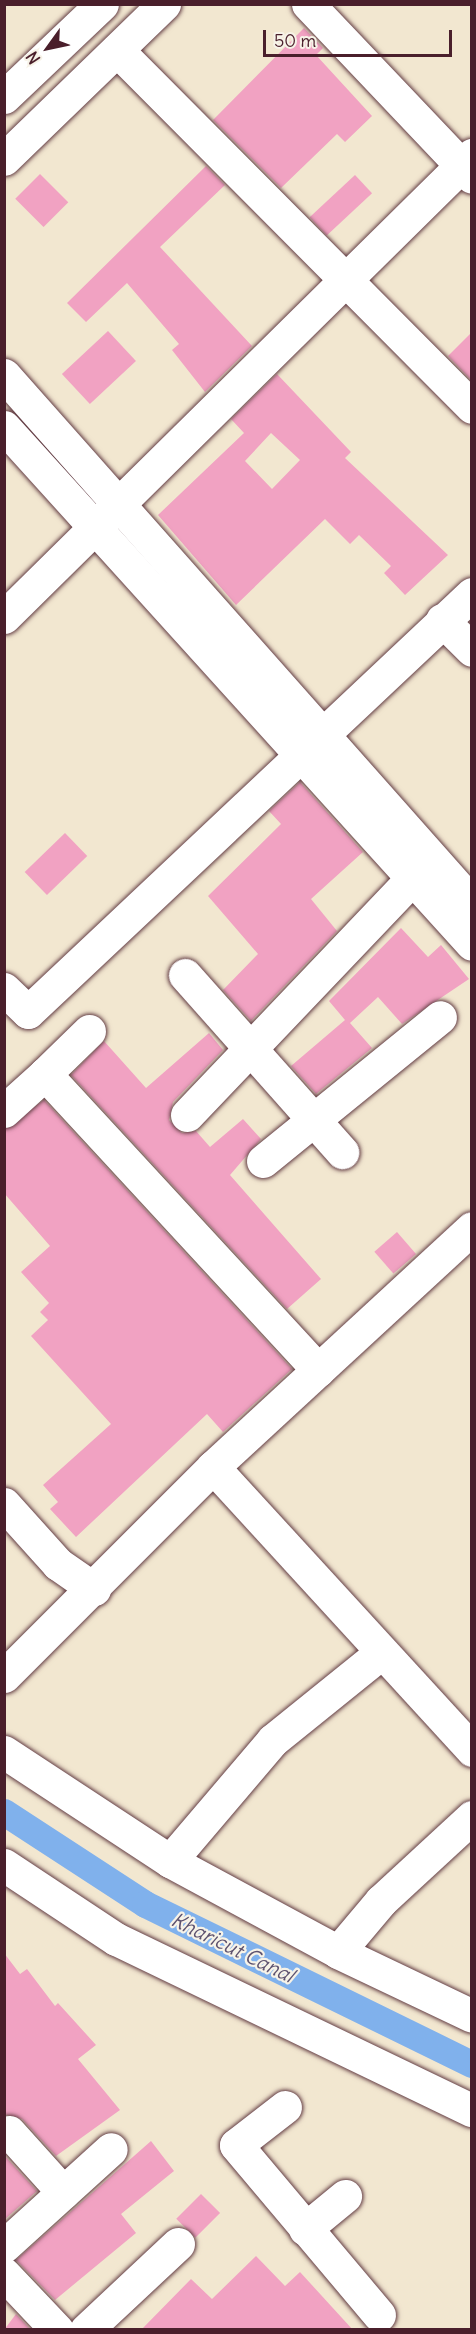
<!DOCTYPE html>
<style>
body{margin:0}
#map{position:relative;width:476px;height:2334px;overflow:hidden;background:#f2e7d0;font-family:Delius,sans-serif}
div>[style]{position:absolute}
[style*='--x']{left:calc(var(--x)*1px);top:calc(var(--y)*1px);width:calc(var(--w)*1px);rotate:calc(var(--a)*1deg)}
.canal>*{height:27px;margin:-13.5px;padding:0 13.5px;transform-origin:13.5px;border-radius:13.5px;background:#80b1ec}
.building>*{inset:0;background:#f1a2c2;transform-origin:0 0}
.roads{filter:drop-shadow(0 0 2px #633d44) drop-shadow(0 0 2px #633d44)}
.minor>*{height:33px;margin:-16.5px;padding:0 16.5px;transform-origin:16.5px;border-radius:16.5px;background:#fff}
span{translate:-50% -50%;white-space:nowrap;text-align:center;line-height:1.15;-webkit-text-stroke:4.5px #f7f3e8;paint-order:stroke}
.water-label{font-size:20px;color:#5d526f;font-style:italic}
.frame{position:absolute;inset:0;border:6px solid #4a1f2b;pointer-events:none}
.north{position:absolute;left:18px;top:18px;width:60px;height:60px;-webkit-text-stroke:4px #f7f3e8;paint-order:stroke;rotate:237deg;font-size:16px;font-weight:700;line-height:24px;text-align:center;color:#4a1f2b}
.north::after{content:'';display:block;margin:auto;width:21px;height:27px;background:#4a1f2b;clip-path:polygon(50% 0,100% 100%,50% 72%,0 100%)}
.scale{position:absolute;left:263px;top:30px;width:189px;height:27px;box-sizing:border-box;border:3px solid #4a1f2b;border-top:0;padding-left:8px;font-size:18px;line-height:21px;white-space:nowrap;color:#4a1f2b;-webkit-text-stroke:4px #f7f3e8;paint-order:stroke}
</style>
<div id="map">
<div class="canal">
<div style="--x:4;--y:1812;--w:168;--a:33.1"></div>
<div style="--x:145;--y:1904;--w:364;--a:26.1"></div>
</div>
<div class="building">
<div style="clip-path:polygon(304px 28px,323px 48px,316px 55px,372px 116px,345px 142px,337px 134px,281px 188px,213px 120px)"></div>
<div style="clip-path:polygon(206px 166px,225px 185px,160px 247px,252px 346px,205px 392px,172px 350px,179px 344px,127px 283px,86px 322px,67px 303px)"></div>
<div style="left:40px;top:174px;width:40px;height:35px;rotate:45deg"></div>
<div style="left:355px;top:175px;width:25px;height:62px;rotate:47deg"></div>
<div style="left:108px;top:331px;width:41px;height:63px;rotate:47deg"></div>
<div style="clip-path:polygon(471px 333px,471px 380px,448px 356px)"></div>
<div style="clip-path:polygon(evenodd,277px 374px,351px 452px,345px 458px,448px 555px,405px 595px,384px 573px,391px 566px,359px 535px,350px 544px,325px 519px,236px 605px,158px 515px,244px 433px,231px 419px,277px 374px,271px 433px,300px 460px,272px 489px,245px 461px,271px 433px)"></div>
<div style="clip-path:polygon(300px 782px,363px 852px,311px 899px,337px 931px,251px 1021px,223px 990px,258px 954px,208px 896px,281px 824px,269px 811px)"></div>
<div style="left:65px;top:833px;width:32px;height:56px;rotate:46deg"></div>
<div style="clip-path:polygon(401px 928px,428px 957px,441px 945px,469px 979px,402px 1024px,378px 997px,350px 1023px,372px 1048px,316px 1094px,291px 1066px,345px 1020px,329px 1001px)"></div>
<div style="clip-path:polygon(209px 1033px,223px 1050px,173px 1102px,169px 1120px,182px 1133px,196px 1131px,210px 1147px,243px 1119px,261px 1139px,230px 1175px,321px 1279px,287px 1309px,71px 1075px,104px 1041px,146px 1088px)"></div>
<div style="clip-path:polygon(44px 1100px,292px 1369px,223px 1432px,207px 1414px,76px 1537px,50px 1509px,58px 1502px,43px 1485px,111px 1424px,31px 1336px,48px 1320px,40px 1312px,49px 1303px,21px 1272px,50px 1246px,4px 1193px,4px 1129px)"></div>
<div style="left:397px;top:1232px;width:29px;height:30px;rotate:49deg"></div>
<div style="clip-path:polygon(4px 1953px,20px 1974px,27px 1969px,55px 2006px,58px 2003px,96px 2045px,78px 2059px,120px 2110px,56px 2156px,22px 2119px,4px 2114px)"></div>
<div style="clip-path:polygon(151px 2141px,174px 2171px,121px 2214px,136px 2233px,55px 2300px,16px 2260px)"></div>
<div style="clip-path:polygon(4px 2155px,37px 2191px,4px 2220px)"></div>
<div style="left:201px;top:2194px;width:27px;height:35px;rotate:45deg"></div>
<div style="clip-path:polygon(256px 2256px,285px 2286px,300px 2272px,353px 2330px,141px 2330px,191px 2279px,212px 2299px)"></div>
<div style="clip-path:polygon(16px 2314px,31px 2330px,4px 2330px)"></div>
</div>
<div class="roads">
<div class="minor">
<div style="--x:308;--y:4;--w:238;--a:46.5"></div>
<div style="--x:117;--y:50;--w:503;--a:45.16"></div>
<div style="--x:4;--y:97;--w:135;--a:-43.5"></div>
<div style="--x:4;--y:159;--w:223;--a:-44.1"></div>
<div style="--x:4;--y:375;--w:706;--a:48.45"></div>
<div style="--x:4;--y:427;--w:697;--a:47.85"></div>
<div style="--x:4;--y:617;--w:658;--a:-44.63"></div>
<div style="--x:442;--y:620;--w:42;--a:45"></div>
<div style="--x:185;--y:975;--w:237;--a:48.4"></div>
<div style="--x:4;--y:989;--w:33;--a:44"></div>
<div style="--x:28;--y:1012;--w:610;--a:-43.27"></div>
<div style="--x:89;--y:1031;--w:62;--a:135.7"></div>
<div style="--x:45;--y:1074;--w:403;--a:47.3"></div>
<div style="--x:4;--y:1111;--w:55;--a:-42.1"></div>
<div style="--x:187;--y:1115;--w:329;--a:-46.4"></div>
<div style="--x:263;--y:1161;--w:228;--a:-39.1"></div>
<div style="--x:213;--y:1467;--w:384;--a:47.5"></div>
<div style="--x:4;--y:1504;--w:81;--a:48"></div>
<div style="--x:58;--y:1564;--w:44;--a:34.8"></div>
<div style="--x:4;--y:1676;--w:296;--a:-45"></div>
<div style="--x:213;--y:1467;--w:352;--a:-42.7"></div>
<div style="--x:4;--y:1752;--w:199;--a:33.3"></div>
<div style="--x:170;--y:1861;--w:191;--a:28.4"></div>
<div style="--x:338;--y:1952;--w:148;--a:25.5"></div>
<div style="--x:170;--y:1861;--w:159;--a:-49.6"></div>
<div style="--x:273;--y:1740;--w:139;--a:-38.9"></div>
<div style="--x:4;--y:1865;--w:134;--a:33.5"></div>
<div style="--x:116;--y:1939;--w:395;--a:25.7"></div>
<div style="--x:338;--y:1952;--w:67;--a:-49.9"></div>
<div style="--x:381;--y:1901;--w:124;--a:-42.7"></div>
<div style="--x:285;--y:2107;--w:62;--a:142.2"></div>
<div style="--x:236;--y:2145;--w:222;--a:49.9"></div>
<div style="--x:9;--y:2132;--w:81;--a:48"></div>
<div style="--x:305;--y:2229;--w:52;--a:-39.5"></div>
<div style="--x:4;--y:2246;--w:144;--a:-42.2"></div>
<div style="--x:4;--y:2274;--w:77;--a:46.6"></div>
<div style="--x:86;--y:2330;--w:126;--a:-43.1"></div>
</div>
</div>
<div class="water-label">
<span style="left:233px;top:1947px;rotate:26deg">Kharicut Canal</span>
</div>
<div class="frame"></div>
<div class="north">N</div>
<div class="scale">50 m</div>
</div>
